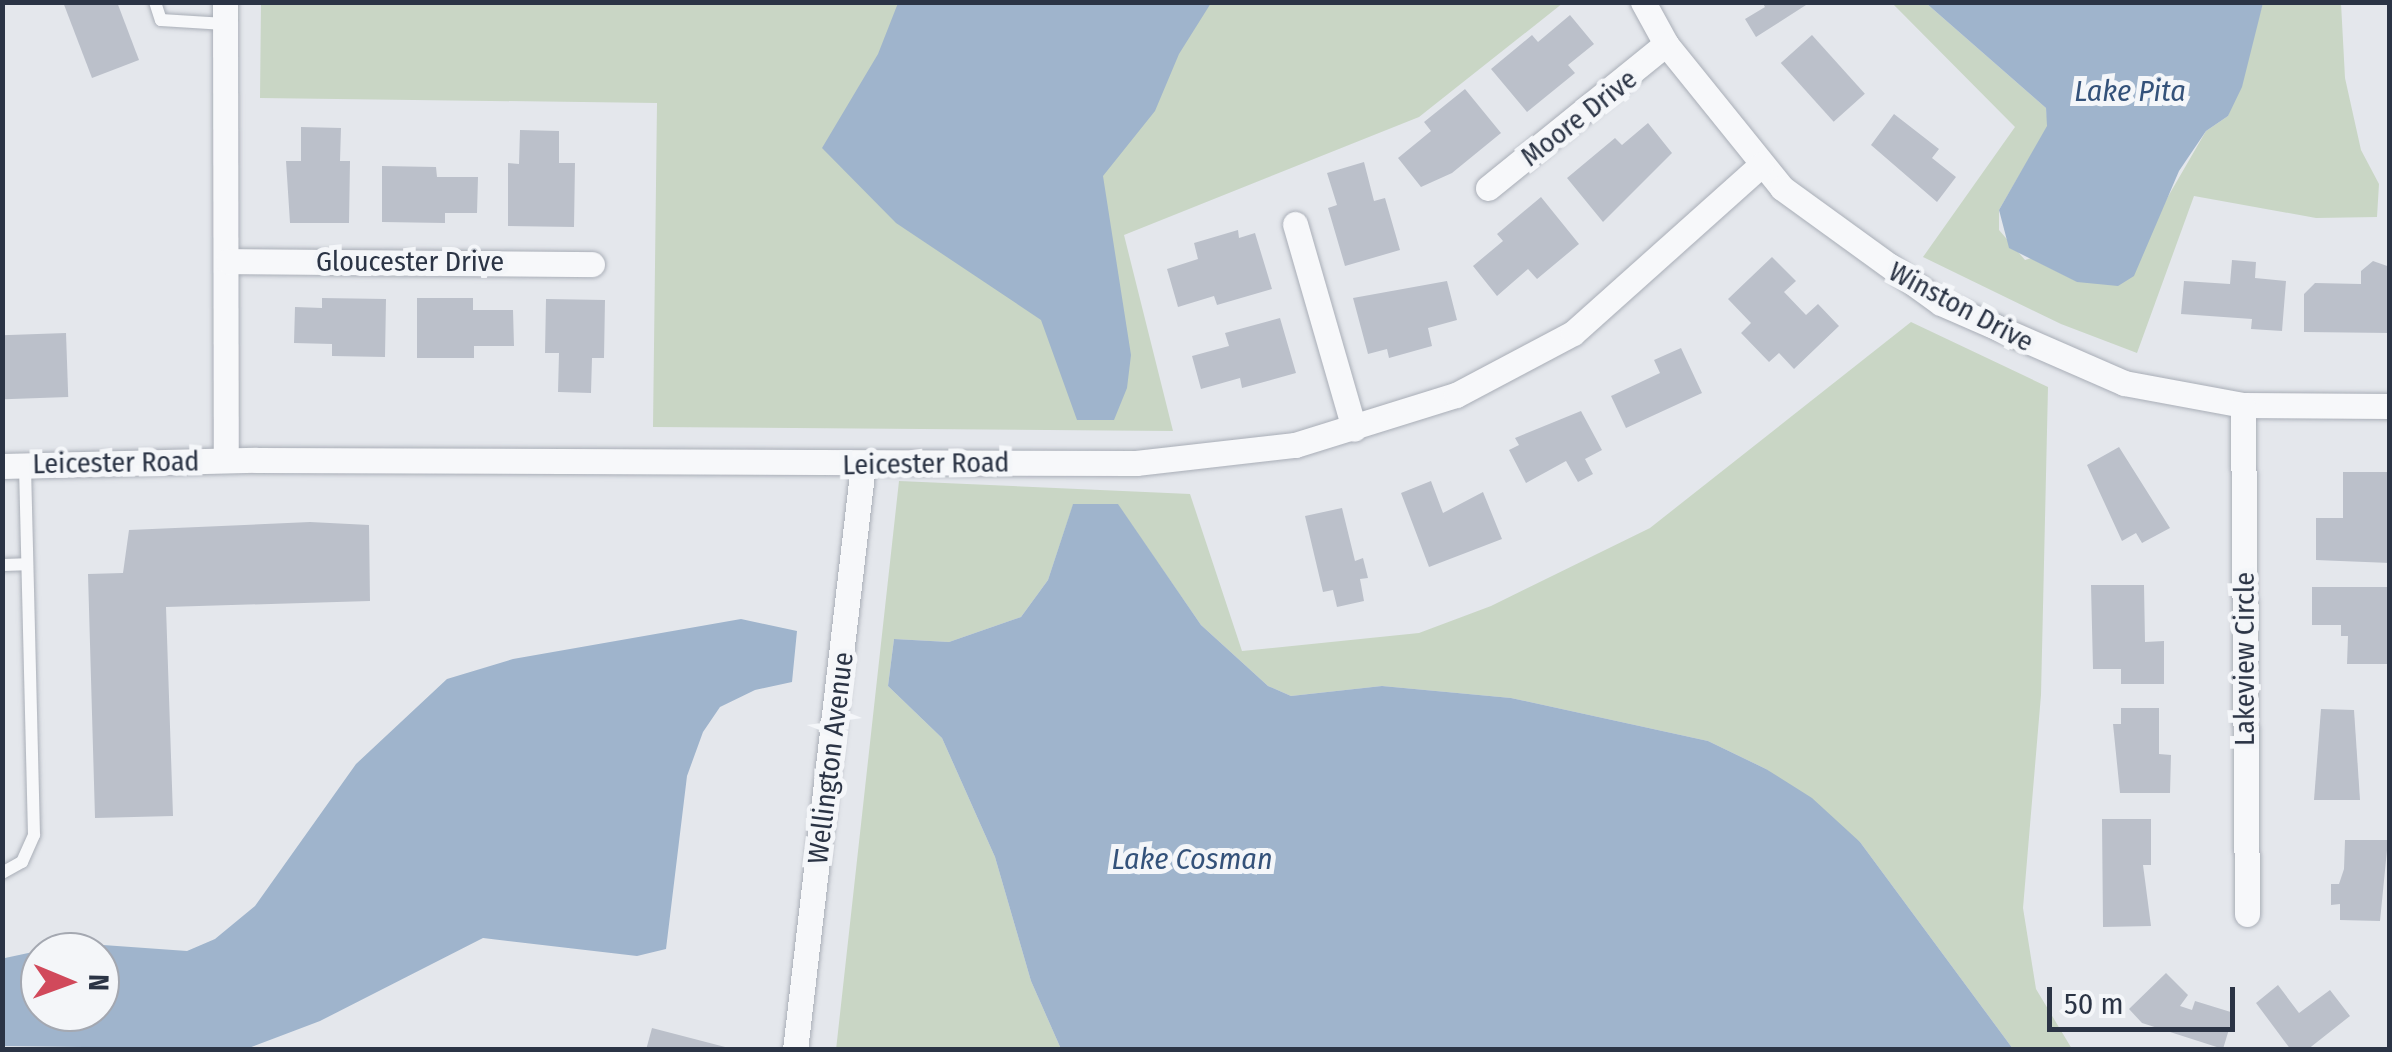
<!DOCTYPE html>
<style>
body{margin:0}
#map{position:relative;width:2392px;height:1052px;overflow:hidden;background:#e4e7ec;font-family:"Fira Sans Condensed",sans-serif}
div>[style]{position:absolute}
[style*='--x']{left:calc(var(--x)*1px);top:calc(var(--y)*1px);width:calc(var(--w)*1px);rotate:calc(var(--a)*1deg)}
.green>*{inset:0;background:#c9d6c5}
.water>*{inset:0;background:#9fb4cc}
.building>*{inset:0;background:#bbc0ca;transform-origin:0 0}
.roads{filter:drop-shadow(0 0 2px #a9aeb7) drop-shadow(0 0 2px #a9aeb7)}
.service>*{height:12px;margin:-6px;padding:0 6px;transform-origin:6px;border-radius:6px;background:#f7f8fa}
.minor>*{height:25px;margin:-12.5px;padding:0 12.5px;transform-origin:12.5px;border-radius:12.5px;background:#f7f8fa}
span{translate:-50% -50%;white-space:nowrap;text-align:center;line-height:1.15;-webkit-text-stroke:10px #f4f6f9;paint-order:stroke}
.street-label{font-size:28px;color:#2b3445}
.water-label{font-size:30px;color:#34527a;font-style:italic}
.frame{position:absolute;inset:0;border:5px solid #2b3445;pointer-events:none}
.north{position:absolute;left:20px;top:932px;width:100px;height:100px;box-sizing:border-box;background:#f4f6f9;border:2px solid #a4a8b1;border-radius:50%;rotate:91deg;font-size:28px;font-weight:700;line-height:40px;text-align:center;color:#2b3445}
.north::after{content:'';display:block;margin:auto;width:35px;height:45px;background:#d1495b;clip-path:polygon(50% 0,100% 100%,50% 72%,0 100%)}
.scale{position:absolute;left:2047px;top:987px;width:188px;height:45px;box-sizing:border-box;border:5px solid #2b3445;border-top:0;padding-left:12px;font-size:30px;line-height:35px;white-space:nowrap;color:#2b3445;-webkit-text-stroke:8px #f4f6f9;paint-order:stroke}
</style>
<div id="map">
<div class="green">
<div style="clip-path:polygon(261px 3px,1563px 3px,1419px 117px,1124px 235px,1173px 431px,653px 427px,657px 103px,260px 98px)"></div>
<div style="clip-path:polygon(1892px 3px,1926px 3px,2046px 108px,2048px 126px,1999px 210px,1999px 230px,2025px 260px,2155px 219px,2206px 131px,2228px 116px,2263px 3px,2341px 3px,2345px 78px,2361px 150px,2379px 184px,2377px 217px,2316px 218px,2194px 196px,2137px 353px,2061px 324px,1923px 257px,2015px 127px)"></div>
<div style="clip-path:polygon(1911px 322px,2048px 387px,2041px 695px,2023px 908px,2036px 989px,2072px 1049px,2013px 1049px,1860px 842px,1766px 769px,1708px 741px,1511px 698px,1382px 686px,1291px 696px,1268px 686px,1201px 625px,1118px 505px,1096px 504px,1073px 505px,1048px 580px,1021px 617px,949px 642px,894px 639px,888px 686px,942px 738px,995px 857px,1031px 981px,1061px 1049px,836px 1050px,899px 481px,1190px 494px,1242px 651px,1419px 633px,1491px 606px,1650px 528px)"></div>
</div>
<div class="water">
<div style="clip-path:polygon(898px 3px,1211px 3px,1179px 54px,1155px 111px,1103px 176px,1131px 355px,1127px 388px,1114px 420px,1077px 420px,1041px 320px,896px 223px,822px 148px,878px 54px)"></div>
<div style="clip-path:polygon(1926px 3px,2263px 3px,2242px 87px,2228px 116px,2206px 131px,2179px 171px,2134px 276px,2118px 286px,2077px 282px,2009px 248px,1999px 210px,2047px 126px,2046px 108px)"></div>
<div style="clip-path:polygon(1073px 504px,1118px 504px,1201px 625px,1268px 686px,1291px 696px,1382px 686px,1511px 698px,1708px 741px,1766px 769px,1812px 798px,1860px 842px,2013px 1049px,1061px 1049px,1031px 981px,995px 857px,942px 738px,888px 686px,894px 639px,949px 642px,1021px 617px,1048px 580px)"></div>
<div style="clip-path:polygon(evenodd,741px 619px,797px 631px,792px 682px,755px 690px,720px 707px,703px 732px,687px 776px,666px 949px,637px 956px,483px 938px,320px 1021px,246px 1049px,3px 1046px,5px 958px,75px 943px,187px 951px,215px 939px,255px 906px,356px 764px,447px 679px,513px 659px,741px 619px,40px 952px,100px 952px,100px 1012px,40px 1012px,40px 952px)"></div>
</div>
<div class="building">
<div style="clip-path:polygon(63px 2px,117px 2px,139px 60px,92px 78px)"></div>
<div style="clip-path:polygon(1762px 2px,1805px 2px,1806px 5px,1756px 37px,1745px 19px,1765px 7px)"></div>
<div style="clip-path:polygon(1570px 15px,1594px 44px,1568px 65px,1575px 73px,1527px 112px,1491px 69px,1532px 35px,1538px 42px)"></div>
<div style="left:1812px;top:35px;width:79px;height:42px;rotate:48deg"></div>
<div style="clip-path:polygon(1465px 89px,1501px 133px,1452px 173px,1421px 187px,1398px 158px,1431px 131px,1424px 122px)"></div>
<div style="clip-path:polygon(1894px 114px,1939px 149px,1932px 158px,1956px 177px,1937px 202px,1871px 145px)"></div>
<div style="clip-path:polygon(1648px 123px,1672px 153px,1603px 222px,1567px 178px,1615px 138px,1622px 145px)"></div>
<div style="clip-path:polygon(301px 127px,341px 128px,340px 161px,350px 161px,349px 223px,290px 223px,286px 161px,301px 161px)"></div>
<div style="clip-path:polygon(520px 130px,559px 131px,559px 163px,575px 163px,574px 227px,508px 226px,508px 163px,519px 164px)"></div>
<div style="clip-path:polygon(1364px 162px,1374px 201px,1385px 198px,1400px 250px,1345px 266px,1328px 208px,1337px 205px,1327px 173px)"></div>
<div style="clip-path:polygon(382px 166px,436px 167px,437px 177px,478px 177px,477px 213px,445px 213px,445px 223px,382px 222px)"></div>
<div style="clip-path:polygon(1541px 197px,1579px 244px,1537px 279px,1528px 269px,1497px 296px,1473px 266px,1503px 241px,1497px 234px)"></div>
<div style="clip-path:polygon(1238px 230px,1239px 238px,1255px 233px,1272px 289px,1217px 305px,1214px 296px,1178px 307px,1167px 269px,1198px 259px,1194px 243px)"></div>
<div style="clip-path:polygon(1772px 257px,1796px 281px,1784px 292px,1806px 315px,1818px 304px,1839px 326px,1794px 369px,1779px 353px,1769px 362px,1741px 333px,1751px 323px,1728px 299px)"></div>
<div style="clip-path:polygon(2232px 260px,2256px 262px,2255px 278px,2286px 281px,2282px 331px,2251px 329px,2252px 319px,2181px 314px,2184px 281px,2230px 284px)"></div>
<div style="clip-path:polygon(2373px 261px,2390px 267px,2390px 333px,2304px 332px,2304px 294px,2315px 283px,2361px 284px,2361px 271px)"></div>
<div style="clip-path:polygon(1447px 281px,1457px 320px,1428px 328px,1432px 346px,1389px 358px,1387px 349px,1368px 354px,1353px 298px)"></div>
<div style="clip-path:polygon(322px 298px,386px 299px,385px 357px,332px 356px,332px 344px,294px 343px,295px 307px,322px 308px)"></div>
<div style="clip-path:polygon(417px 298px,473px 298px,473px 310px,513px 310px,514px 346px,474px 346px,474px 358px,417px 358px)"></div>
<div style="clip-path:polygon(546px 299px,605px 300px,604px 358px,592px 358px,591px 393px,558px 392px,559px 353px,545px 353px)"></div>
<div style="clip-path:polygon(1280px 318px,1296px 373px,1242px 388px,1240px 378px,1201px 389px,1192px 356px,1229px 346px,1225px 333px)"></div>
<div style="left:66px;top:333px;width:64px;height:64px;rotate:88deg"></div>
<div style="clip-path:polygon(1681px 348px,1702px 393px,1626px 428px,1611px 396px,1660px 373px,1654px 360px)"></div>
<div style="clip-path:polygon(1581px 411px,1602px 450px,1585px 459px,1593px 474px,1578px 482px,1566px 461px,1526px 483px,1509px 450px,1519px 445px,1515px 438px)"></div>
<div style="clip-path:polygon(2119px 447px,2170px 528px,2142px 543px,2136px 533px,2122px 541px,2087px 465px)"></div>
<div style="clip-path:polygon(2343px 472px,2390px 472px,2390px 563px,2316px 560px,2316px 518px,2343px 518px)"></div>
<div style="clip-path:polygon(1431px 481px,1443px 513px,1483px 492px,1502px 539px,1429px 567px,1401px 493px)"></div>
<div style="clip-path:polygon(1342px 508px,1355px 561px,1363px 558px,1368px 578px,1360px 579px,1364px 601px,1337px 607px,1333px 590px,1323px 592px,1305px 516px)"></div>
<div style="clip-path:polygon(310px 522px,369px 525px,370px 601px,166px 607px,173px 816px,95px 818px,88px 574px,123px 573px,129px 530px)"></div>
<div style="clip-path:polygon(2091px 585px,2144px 585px,2145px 642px,2164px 641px,2164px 684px,2121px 684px,2121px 669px,2093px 669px)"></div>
<div style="clip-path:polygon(2312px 587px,2390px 587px,2390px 664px,2347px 664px,2348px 636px,2341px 636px,2341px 625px,2312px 625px)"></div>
<div style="clip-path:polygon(2121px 708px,2159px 708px,2159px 754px,2171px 755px,2170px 793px,2120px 793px,2113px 724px,2121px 724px)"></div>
<div style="clip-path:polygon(2321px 709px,2354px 710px,2360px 800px,2314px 800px)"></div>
<div style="clip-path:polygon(2102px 819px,2151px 819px,2151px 865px,2143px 865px,2151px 926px,2103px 927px)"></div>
<div style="clip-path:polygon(2345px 840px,2388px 840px,2380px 921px,2340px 920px,2340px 904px,2331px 905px,2331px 884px,2339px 884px,2344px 869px)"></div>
<div style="clip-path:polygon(2166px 973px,2188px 995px,2180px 1006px,2192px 1010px,2195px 1001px,2234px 1013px,2223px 1049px,2142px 1023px,2129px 1009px)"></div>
<div style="clip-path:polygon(2278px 985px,2299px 1013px,2330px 990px,2350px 1016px,2307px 1050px,2291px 1050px,2256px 1003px)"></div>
<div style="clip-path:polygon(652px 1028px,729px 1048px,729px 1050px,646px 1050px)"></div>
</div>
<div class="roads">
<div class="service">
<div style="--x:155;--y:2;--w:19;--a:72"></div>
<div style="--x:161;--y:20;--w:64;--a:3.6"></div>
<div style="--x:2;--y:565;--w:25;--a:-2"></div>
<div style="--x:2;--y:873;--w:23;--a:-29"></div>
<div style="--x:22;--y:862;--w:30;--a:-66"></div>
<div style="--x:34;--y:835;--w:370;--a:-91.4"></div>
</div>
<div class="minor">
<div style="--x:225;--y:2;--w:458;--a:89.9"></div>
<div style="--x:1643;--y:2;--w:48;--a:61.3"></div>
<div style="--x:1666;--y:44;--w:185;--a:51.1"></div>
<div style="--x:1782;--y:188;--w:196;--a:35.9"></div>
<div style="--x:1941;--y:303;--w:200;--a:23.6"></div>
<div style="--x:2124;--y:383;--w:121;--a:10.5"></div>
<div style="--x:2243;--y:405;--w:147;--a:0.4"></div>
<div style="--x:1488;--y:188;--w:229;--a:-39"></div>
<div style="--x:1295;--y:224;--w:213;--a:73.9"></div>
<div style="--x:228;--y:261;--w:364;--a:0.5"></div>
<div style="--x:2243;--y:405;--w:509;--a:89.55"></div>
<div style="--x:2;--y:466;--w:254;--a:-1.4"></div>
<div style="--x:256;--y:460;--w:880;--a:0.2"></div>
<div style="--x:1136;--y:463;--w:160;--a:-6.5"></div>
<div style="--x:1295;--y:445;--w:169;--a:-17.3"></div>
<div style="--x:1456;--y:395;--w:132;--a:-27.9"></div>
<div style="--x:1573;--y:333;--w:252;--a:-41.8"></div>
<div style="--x:795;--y:1050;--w:589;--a:-83.37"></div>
</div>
</div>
<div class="street-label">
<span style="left:1579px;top:118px;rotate:-38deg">Moore Drive</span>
<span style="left:410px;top:262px">Gloucester Drive</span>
<span style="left:1961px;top:307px;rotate:28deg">Winston Drive</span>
<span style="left:116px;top:463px;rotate:-1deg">Leicester Road</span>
<span style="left:926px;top:464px;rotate:-1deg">Leicester Road</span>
<span style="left:2245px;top:659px;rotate:-90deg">Lakeview Circle</span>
<span style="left:831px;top:758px;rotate:-83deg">Wellington Avenue</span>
</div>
<div class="water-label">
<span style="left:2130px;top:91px">Lake Pita</span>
<span style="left:1192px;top:859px">Lake Cosman</span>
</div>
<div class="frame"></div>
<div class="north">N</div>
<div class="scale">50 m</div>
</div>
